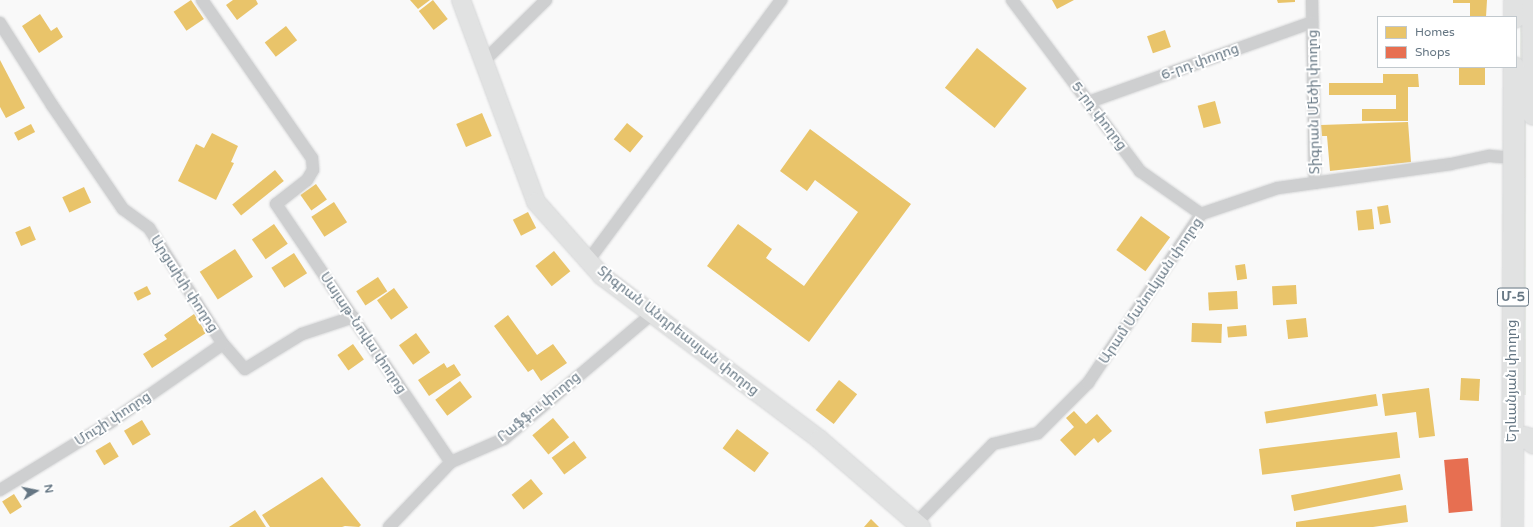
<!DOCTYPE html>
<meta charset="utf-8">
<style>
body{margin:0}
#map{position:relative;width:1533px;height:527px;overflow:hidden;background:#f9f9f9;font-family:"Varela Round","Noto Sans Armenian",sans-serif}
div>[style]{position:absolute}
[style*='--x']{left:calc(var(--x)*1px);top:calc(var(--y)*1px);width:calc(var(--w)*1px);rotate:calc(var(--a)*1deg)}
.green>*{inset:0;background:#e8ebe6}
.homes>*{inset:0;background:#e9c46a;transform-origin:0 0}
.shops>*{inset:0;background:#e76f51;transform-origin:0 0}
.roads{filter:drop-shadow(0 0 1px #d5d6d7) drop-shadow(0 0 1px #d5d6d7)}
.minor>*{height:12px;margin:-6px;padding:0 6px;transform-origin:6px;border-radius:6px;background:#cecfd0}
.secondary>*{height:18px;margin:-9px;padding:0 9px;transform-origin:9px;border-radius:9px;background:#e1e2e2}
.trunk>*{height:21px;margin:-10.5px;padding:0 10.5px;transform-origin:10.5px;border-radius:10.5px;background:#e1e2e2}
span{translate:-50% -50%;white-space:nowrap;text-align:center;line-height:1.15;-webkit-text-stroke:4px #fff;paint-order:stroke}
.shield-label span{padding:1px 3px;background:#fff;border:1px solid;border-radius:3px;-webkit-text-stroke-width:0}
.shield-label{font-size:13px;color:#657683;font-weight:700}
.street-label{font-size:14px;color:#657683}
.legend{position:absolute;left:1377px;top:16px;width:140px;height:52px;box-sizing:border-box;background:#fff;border:1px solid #c1c8cd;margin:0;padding:5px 7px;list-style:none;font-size:12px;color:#657683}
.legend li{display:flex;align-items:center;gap:8px;height:20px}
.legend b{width:20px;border:1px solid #c1c8cd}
.north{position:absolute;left:16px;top:471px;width:40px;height:40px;-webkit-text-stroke:3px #fff;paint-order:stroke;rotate:80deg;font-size:11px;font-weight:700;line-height:16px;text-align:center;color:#657683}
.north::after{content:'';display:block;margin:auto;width:14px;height:18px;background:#657683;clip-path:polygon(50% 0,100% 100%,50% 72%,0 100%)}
</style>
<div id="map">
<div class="green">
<div style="clip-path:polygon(1520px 0,1525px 0,1526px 87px,1526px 395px,1520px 395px)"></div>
</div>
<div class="homes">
<div style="left:191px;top:0;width:23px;height:21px;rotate:56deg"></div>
<div style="clip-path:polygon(233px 0,256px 0,258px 4px,237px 20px,226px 5px)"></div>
<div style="clip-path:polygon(410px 0,430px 0,418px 9px)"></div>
<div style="left:433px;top:0;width:24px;height:18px;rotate:52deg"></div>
<div style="clip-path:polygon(1052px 0,1074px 0,1057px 9px)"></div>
<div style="clip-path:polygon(1277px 0,1295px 0,1295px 2px,1278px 3px)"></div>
<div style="clip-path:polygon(1453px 0,1487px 0,1486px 17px,1470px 17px,1470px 3px,1453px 3px)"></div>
<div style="clip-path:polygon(40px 14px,51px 31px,57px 27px,63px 37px,39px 53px,22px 26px)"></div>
<div style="left:286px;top:26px;width:18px;height:27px;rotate:52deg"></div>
<div style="left:1165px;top:30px;width:18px;height:19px;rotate:71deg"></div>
<div style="left:977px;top:48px;width:64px;height:51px;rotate:39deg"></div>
<div style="clip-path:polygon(0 60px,25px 108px,6px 118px,0 107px)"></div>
<div style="left:1459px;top:67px;width:26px;height:18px"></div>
<div style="clip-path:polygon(1383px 74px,1418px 74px,1419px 87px,1408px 87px,1408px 121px,1362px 121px,1362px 109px,1396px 109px,1396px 95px,1329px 95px,1329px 83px,1383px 83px)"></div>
<div style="left:1215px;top:101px;width:23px;height:18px;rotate:75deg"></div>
<div style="left:482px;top:113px;width:25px;height:28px;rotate:67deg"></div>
<div style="clip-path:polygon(1408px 122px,1411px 162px,1330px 171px,1327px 136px,1322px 136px,1321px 125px)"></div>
<div style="left:627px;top:123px;width:21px;height:21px;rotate:39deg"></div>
<div style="left:31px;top:124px;width:9px;height:19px;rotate:63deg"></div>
<div style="clip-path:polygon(810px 129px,911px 204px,809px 342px,707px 266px,738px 224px,772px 249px,766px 258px,804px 286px,858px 212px,815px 180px,807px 191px,780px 171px)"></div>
<div style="clip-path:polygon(212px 133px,238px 146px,231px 162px,234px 163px,216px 200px,178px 181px,196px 144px,204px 148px)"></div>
<div style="left:275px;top:170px;width:14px;height:55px;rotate:51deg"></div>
<div style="left:316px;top:184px;width:19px;height:19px;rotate:55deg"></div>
<div style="left:84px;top:187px;width:17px;height:24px;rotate:65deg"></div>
<div style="left:334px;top:202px;width:24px;height:27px;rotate:57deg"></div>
<div style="left:1388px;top:205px;width:18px;height:11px;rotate:81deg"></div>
<div style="left:1372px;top:209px;width:20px;height:16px;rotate:84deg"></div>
<div style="left:528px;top:212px;width:18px;height:17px;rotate:63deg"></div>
<div style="left:1141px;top:216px;width:36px;height:42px;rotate:36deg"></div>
<div style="left:274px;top:224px;width:24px;height:27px;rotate:55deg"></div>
<div style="left:30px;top:226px;width:15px;height:16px;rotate:67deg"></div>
<div style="left:235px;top:249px;width:33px;height:42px;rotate:57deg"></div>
<div style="left:554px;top:251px;width:26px;height:24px;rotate:51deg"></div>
<div style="left:294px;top:253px;width:24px;height:27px;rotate:57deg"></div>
<div style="left:1245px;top:264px;width:15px;height:10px;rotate:82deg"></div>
<div style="left:378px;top:277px;width:17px;height:26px;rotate:57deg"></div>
<div style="left:1296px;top:285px;width:19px;height:24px;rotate:87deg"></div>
<div style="left:147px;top:286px;width:9px;height:15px;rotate:63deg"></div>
<div style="left:394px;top:288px;width:24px;height:21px;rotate:54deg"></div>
<div style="left:1237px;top:291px;width:18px;height:29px;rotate:87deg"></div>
<div style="clip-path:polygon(194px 314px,206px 333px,152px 368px,143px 354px,167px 339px,164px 335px)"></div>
<div style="clip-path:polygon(508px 315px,537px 355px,553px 344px,567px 363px,541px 381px,533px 369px,528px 372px,494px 326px)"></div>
<div style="left:1306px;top:318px;width:19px;height:20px;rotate:84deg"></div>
<div style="left:1192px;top:323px;width:30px;height:19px;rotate:2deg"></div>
<div style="left:1246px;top:325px;width:11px;height:19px;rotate:85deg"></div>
<div style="left:416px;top:333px;width:24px;height:21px;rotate:54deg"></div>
<div style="left:353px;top:344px;width:19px;height:19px;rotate:55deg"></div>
<div style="clip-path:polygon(444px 363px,447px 368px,454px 364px,461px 375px,429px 396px,418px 380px)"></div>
<div style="left:1461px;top:378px;width:19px;height:22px;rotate:3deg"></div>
<div style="left:839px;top:380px;width:23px;height:38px;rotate:38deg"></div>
<div style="left:460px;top:381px;width:20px;height:31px;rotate:53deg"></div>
<div style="clip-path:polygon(1429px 388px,1435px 436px,1419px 438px,1416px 412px,1385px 416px,1382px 394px)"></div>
<div style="left:1376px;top:394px;width:12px;height:113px;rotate:81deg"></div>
<div style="clip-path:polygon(1074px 411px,1086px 424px,1097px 414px,1112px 431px,1098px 443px,1094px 438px,1075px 456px,1060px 440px,1074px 427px,1066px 418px)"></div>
<div style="left:553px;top:418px;width:25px;height:27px;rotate:50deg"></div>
<div style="left:142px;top:420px;width:17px;height:21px;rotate:59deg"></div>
<div style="left:737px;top:429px;width:40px;height:24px;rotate:37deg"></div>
<div style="left:1397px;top:432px;width:26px;height:139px;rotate:83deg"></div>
<div style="left:574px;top:441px;width:21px;height:28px;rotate:53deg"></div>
<div style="left:110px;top:442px;width:17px;height:17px;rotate:59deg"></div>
<div style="left:1400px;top:474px;width:16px;height:111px;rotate:79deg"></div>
<div style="clip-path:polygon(322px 477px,361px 525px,359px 527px,345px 526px,342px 527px,270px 527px,262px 515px)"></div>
<div style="left:531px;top:479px;width:19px;height:25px;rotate:51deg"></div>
<div style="left:14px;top:494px;width:15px;height:14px;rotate:58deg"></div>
<div style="clip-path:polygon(1406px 505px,1408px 522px,1373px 527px,1296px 527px,1296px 522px)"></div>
<div style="clip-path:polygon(255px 510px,266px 527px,229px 527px)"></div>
<div style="clip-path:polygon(871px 519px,879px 527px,864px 527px)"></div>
</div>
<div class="shops">
<div style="left:1468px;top:458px;width:53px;height:24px;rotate:85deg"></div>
</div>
<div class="roads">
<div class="minor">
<div style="--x:202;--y:0;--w:193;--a:55.2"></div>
<div style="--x:312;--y:158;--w:12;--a:85"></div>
<div style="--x:313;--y:170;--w:12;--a:121"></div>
<div style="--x:307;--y:180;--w:39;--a:142"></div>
<div style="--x:276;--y:204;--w:312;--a:55.9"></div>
<div style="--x:1012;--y:0;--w:214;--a:53.2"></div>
<div style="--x:1140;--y:171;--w:75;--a:35.2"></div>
<div style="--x:1312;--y:0;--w:183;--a:89.1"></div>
<div style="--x:0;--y:23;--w:97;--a:57.6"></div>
<div style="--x:52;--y:105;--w:126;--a:55.7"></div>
<div style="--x:123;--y:209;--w:32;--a:36"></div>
<div style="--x:149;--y:228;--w:138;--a:57.5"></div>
<div style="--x:223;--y:344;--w:33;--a:49"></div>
<div style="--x:245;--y:369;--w:67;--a:-31.6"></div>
<div style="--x:302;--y:334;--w:54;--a:-18.4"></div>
<div style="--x:484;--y:61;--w:87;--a:-44.5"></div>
<div style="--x:1089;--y:102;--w:237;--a:-19.7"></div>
<div style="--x:588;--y:261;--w:325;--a:-53.5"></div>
<div style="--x:0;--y:490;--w:130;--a:-31.5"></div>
<div style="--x:111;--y:422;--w:136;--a:-34.9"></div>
<div style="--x:917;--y:522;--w:109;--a:-45.7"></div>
<div style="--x:993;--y:444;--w:46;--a:-13.7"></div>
<div style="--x:1038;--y:433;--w:71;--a:-45"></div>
<div style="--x:1088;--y:383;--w:203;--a:-56.2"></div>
<div style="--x:1201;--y:214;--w:81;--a:-18.7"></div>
<div style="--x:1278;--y:188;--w:175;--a:-7.9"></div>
<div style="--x:1451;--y:164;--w:40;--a:-12"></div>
<div style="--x:1490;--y:156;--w:24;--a:5"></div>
<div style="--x:389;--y:527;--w:90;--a:-46.4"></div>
<div style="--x:451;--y:462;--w:58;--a:-23.5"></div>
<div style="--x:504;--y:439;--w:194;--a:-40.2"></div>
</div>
<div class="secondary">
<div style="--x:461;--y:0;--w:215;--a:69.6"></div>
<div style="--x:536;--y:202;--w:99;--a:48.3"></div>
<div style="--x:602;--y:276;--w:271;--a:36.9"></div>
<div style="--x:819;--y:439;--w:135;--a:40.8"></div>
</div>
<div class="trunk">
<div style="--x:1514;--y:0;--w:17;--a:90"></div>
<div style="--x:1532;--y:0;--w:114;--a:89.5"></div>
<div style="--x:1512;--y:445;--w:8;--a:-50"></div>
<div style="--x:1517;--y:439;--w:7;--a:-16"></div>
<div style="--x:1524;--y:437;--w:7;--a:16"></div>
<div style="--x:1531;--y:439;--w:4;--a:63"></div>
<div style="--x:1512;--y:527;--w:460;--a:-89.8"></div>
</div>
</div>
<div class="shield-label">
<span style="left:1513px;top:297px">Մ-5</span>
</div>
<div class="street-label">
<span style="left:1200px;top:62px;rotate:-20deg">6-րդ փողոց</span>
<span style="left:1314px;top:102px;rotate:-91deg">Տիգրան Մեծի փողոց</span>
<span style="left:1099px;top:116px;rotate:53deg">5-րդ փողոց</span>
<span style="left:184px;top:284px;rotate:57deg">Արցախի փողոց</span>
<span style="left:1151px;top:291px;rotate:-56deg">Արամ Մանուկյան փողոց</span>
<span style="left:678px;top:331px;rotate:38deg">Տիգրան Անդրեասյան փողոց</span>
<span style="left:363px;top:333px;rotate:56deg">Սայաթ-Նովա փողոց</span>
<span style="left:1512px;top:381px;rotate:-90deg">Երևանյան փողոց</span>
<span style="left:539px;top:407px;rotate:-39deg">Րաֆֆու փողոց</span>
<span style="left:113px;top:419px;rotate:-33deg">Մուշի փողոց</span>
</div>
<ul class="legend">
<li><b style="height:11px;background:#e9c46a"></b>Homes</li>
<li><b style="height:11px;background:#e76f51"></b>Shops</li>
</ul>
<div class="north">N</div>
</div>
